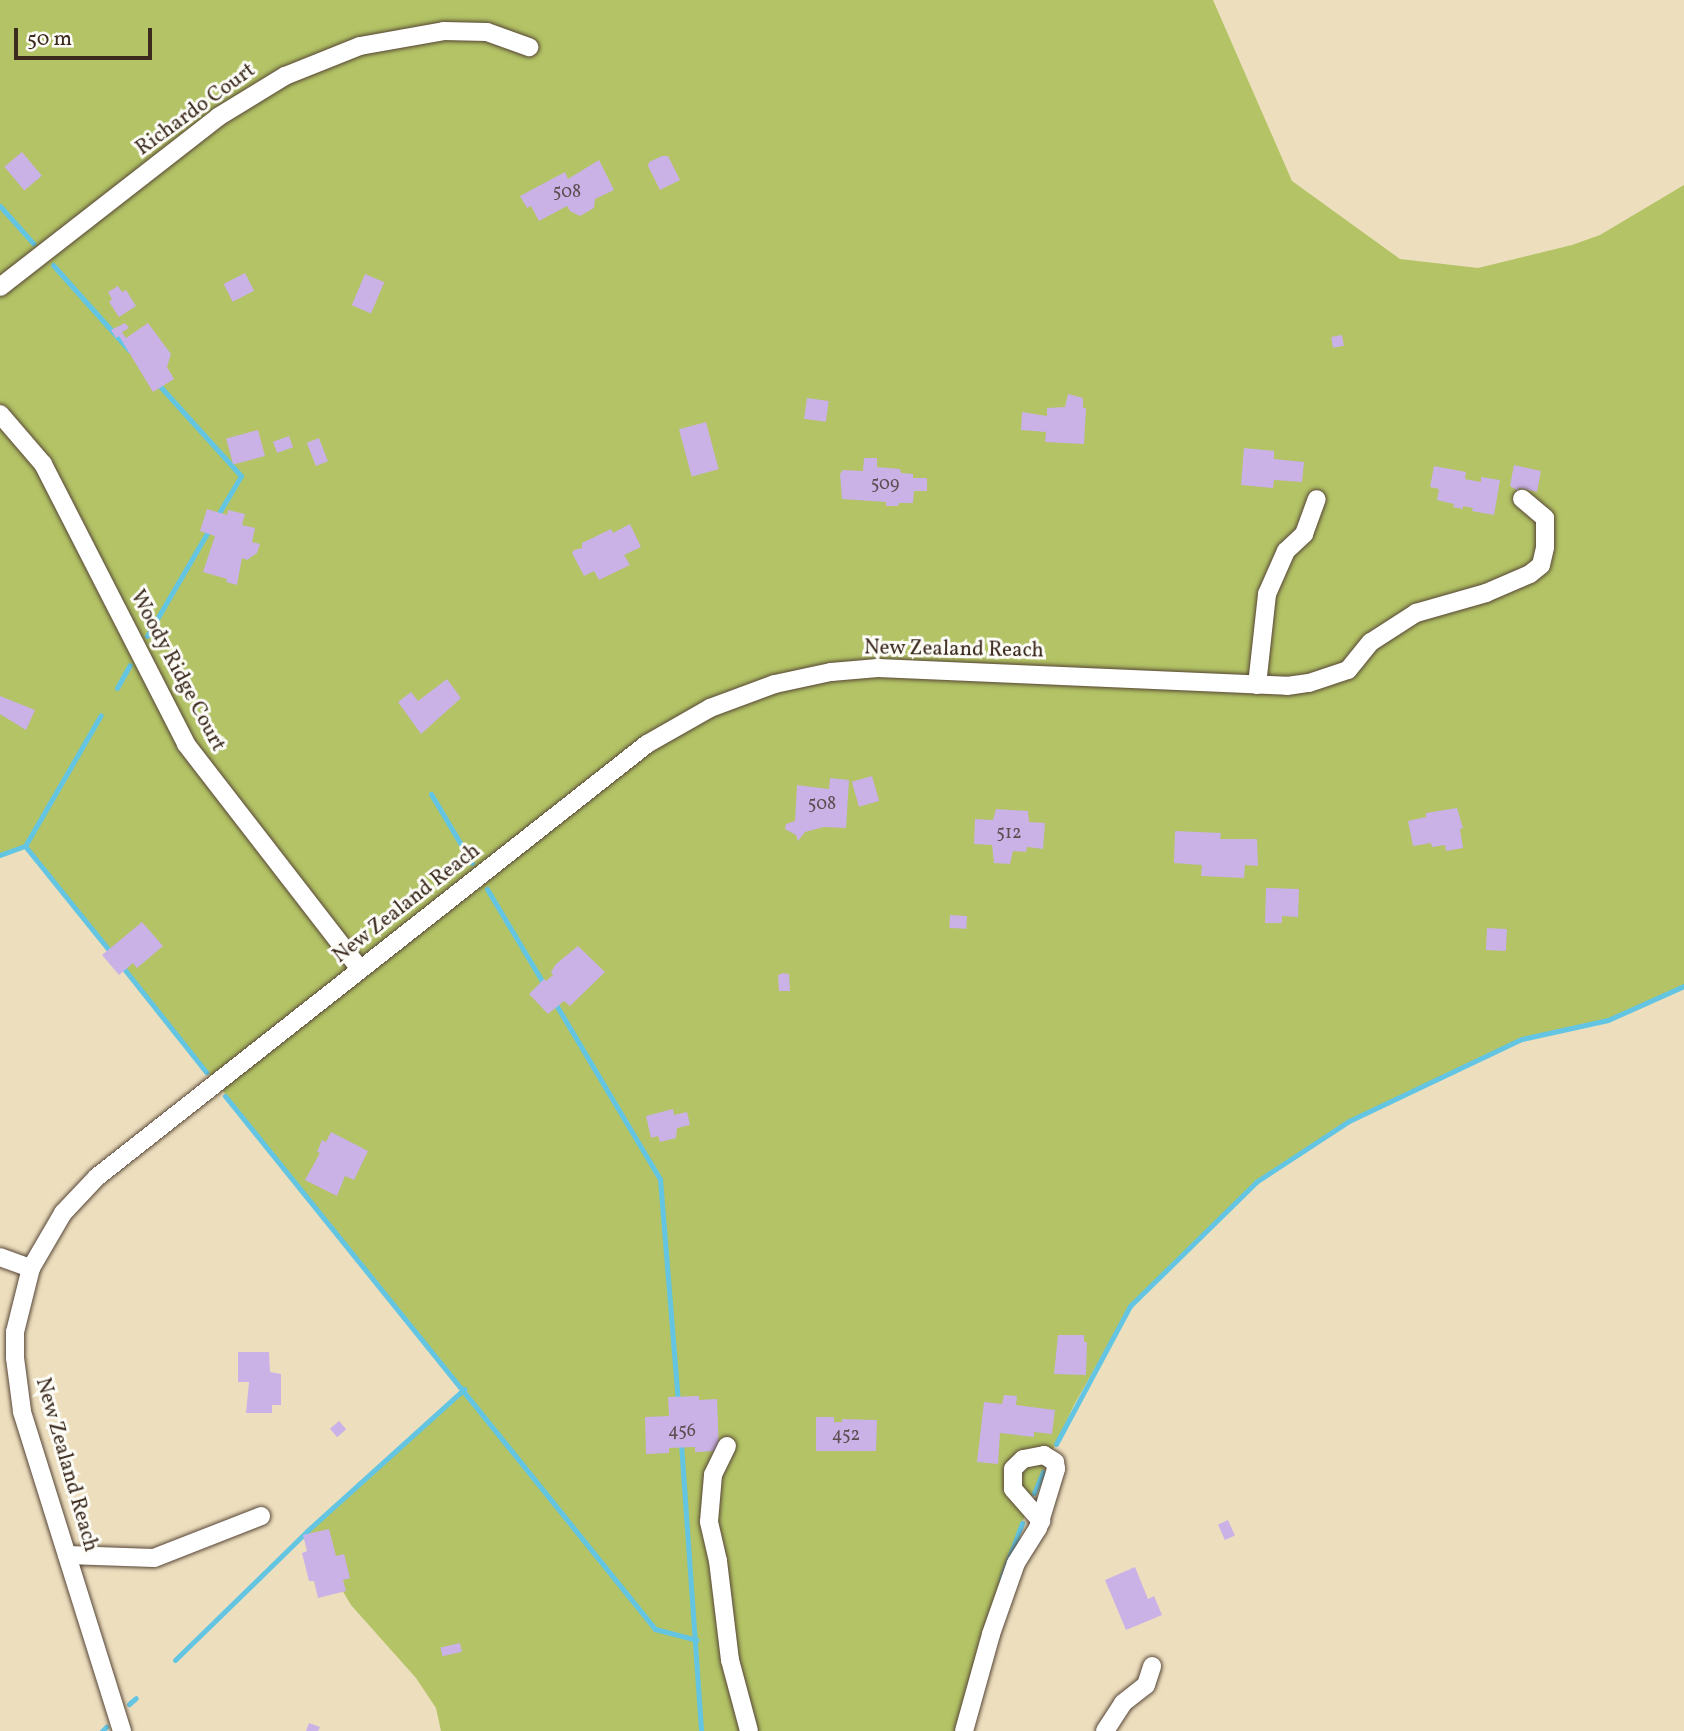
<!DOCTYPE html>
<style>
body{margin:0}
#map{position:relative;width:1684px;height:1731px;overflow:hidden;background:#eddfbe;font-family:Vollkorn,serif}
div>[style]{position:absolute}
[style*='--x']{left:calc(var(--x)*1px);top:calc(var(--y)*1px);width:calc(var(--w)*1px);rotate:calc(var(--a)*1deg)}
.green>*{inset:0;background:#b3c365}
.stream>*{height:5px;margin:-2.5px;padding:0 2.5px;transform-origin:2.5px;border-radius:2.5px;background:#64c5e3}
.building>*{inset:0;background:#cab2e7;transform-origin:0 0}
.roads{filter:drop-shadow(0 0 2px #564536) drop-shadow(0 0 2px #564536)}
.minor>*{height:18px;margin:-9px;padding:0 9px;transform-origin:9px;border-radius:9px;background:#fff}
span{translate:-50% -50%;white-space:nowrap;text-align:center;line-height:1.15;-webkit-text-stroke:6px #fdfcf7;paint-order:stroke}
.number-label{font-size:18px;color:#5f4c50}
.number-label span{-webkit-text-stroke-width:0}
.street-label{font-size:21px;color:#3b2a1e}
.scale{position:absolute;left:14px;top:28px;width:138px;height:32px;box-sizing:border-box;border:4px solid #3b2a1e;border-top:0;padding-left:9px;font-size:21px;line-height:24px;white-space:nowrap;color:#3b2a1e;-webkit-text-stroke:5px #fdfcf7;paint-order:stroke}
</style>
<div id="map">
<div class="green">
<div style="clip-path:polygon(0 0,1213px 0,1292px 181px,1400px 259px,1478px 268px,1572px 245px,1600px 235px,1684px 185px,1684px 986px,1608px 1020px,1523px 1039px,1349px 1122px,1256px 1182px,1130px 1306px,1074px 1405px,1041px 1475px,1006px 1563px,987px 1628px,968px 1731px,441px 1731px,436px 1708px,416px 1678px,351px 1605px,307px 1531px,464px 1389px,25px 846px,0 855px)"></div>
</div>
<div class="stream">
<div style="--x:0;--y:206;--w:50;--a:48.3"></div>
<div style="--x:53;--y:265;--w:114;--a:48.2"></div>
<div style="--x:158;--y:384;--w:124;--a:47.9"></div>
<div style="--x:241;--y:476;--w:49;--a:120.8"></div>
<div style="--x:147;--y:636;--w:123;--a:-59.7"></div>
<div style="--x:117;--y:688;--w:26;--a:-61"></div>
<div style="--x:431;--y:794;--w:80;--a:59.3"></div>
<div style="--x:25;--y:846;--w:140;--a:51.1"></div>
<div style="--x:0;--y:855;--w:27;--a:-20"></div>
<div style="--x:25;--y:846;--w:151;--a:-59.9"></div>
<div style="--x:487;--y:889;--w:113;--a:59.1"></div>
<div style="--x:121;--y:965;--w:137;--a:51.5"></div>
<div style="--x:555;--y:1003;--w:205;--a:59.2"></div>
<div style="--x:660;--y:1179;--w:223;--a:85.4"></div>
<div style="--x:225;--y:1096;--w:685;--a:51.1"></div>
<div style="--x:655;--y:1629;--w:43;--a:14.7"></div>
<div style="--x:681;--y:1443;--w:289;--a:86"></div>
<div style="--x:1056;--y:1444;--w:157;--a:-61.8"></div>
<div style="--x:1130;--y:1306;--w:177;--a:-44.5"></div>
<div style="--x:1256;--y:1182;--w:111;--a:-33.3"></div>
<div style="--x:1349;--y:1121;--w:191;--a:-25.4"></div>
<div style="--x:1522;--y:1039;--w:88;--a:-12.5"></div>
<div style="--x:1608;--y:1020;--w:83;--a:-24.1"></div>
<div style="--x:1034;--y:1493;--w:23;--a:-67"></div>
<div style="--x:1001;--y:1579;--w:60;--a:-69.4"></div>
<div style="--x:175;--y:1660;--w:185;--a:-44.3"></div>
<div style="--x:307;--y:1531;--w:212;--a:-42.1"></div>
<div style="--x:129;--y:1704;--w:9;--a:-41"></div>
<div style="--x:102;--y:1731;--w:6;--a:-45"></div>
</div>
<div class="building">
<div style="left:22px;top:152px;width:31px;height:23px;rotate:50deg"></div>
<div style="clip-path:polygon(662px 156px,668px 156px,680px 180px,660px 190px,648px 166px,649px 162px)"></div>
<div style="clip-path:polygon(599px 160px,614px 190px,595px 199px,594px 208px,580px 216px,570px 211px,567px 206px,539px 221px,531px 206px,527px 208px,520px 196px,565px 172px,568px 179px)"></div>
<div style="left:245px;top:273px;width:20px;height:24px;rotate:63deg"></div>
<div style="left:365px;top:274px;width:21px;height:34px;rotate:23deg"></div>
<div style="clip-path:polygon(118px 286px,122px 292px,126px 290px,136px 306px,119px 317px,109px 302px,112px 299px,108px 292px)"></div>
<div style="clip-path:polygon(125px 323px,129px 328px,122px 332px,126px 338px,148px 323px,171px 354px,167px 367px,174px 379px,153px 392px,119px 336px,116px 338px,111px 330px)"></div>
<div style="left:1342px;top:335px;width:11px;height:11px;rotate:80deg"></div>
<div style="clip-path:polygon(1068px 394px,1083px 398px,1083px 408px,1086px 408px,1084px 444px,1045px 442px,1046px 432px,1021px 430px,1022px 412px,1047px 416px,1047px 408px,1065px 407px)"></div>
<div style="left:807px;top:398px;width:22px;height:21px;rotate:8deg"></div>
<div style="left:706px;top:422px;width:49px;height:28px;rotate:75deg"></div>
<div style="left:258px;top:430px;width:27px;height:33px;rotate:75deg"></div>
<div style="left:289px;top:436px;width:12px;height:17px;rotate:70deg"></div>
<div style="left:319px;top:438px;width:25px;height:13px;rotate:69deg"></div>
<div style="clip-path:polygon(1244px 448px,1274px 451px,1274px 459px,1304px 462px,1302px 482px,1274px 480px,1273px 488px,1241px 485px)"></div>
<div style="clip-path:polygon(864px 458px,877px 458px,877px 467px,900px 469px,901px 473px,913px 474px,913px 478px,927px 478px,927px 491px,914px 491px,913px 503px,899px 503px,898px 506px,886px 506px,886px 502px,842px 499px,840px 474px,843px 470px,863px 471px)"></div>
<div style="clip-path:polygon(1514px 465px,1541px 471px,1537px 492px,1519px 488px,1518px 491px,1510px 486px)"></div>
<div style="clip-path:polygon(1434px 466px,1466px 472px,1465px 479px,1481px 482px,1481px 477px,1500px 480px,1494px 515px,1472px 511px,1473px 508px,1463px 506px,1463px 509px,1453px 507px,1454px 504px,1437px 500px,1439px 489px,1430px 487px)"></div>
<div style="clip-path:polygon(207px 509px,227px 515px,228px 510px,245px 514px,242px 525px,255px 528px,252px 542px,260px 544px,257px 553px,247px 560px,242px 558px,237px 585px,226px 582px,227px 579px,203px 572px,215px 536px,200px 531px)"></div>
<div style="clip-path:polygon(630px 524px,641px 547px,624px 555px,630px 565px,599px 580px,594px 571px,584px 576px,572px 553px,574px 550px,582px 548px,582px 543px,611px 529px,613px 533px)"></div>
<div style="clip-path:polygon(447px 679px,461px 698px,421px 734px,398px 702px,411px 692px,418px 701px)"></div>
<div style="clip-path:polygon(0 696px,35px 710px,26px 730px,0 714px)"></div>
<div style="left:872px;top:776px;width:26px;height:21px;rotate:74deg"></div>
<div style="clip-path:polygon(830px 778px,849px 780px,846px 828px,824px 827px,805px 832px,798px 841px,796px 835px,785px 829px,786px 824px,795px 821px,797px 785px,829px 789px)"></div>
<div style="clip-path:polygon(1457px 808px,1463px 828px,1460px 829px,1463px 848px,1446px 851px,1445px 845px,1432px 847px,1431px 843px,1413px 846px,1408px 821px,1426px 817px,1426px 813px)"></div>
<div style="clip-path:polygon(996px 809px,1028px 811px,1029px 822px,1045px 823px,1043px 849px,1027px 847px,1026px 852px,1013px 851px,1010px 864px,994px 863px,992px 845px,974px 844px,975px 819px,993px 820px)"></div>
<div style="clip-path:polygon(1175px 831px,1221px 833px,1220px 839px,1257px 839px,1258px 866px,1245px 865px,1244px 878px,1201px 876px,1202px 865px,1174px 863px)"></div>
<div style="clip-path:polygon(1266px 888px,1299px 889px,1298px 917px,1282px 916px,1282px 923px,1265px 923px)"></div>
<div style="left:950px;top:915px;width:17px;height:13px;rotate:3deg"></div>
<div style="clip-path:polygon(142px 922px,163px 946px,137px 968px,133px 963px,119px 975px,102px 955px)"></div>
<div style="left:1487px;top:928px;width:20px;height:22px;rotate:3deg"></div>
<div style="clip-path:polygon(578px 946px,605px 972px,570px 1006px,564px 1001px,548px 1014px,529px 994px,544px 979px,546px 981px,553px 975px,551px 972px,556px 964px)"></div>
<div style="clip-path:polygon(783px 973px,789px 974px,790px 991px,779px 991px,778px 975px)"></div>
<div style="clip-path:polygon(673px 1109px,674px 1115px,687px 1112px,690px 1125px,677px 1128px,676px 1138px,660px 1142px,658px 1136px,651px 1138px,646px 1116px)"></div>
<div style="clip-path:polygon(331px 1132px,368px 1151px,354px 1180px,345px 1176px,337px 1196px,305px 1180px,320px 1153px,317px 1152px,322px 1140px,326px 1142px)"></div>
<div style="clip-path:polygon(1058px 1335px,1084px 1335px,1084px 1342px,1087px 1342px,1086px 1375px,1054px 1374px)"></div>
<div style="clip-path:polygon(238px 1352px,269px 1352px,270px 1372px,281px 1374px,281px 1405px,272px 1405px,272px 1413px,246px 1413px,249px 1382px,238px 1382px)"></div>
<div style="clip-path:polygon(1004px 1395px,1017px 1396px,1016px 1405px,1055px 1410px,1052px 1434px,1034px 1432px,1034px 1437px,1000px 1433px,998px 1464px,977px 1462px,984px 1402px,1002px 1404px)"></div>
<div style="clip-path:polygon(699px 1396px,699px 1400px,717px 1399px,719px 1451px,695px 1452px,695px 1447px,669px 1448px,669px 1453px,646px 1454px,645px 1417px,669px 1416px,668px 1397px)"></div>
<div style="clip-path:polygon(816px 1417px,834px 1417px,834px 1422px,842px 1422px,842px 1419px,877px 1420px,876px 1451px,816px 1451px)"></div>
<div style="left:339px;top:1421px;width:11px;height:12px;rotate:49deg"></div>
<div style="left:1228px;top:1520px;width:17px;height:11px;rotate:66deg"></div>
<div style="clip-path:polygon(329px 1529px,336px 1556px,344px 1554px,350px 1578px,343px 1580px,346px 1591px,318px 1598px,314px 1581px,309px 1581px,302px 1553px,307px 1551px,303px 1535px)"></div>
<div style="clip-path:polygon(1135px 1567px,1148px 1599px,1154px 1596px,1162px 1615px,1126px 1630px,1105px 1580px)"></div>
<div style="left:460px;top:1643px;width:9px;height:20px;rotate:77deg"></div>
<div style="clip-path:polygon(309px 1723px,320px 1727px,318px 1731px,306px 1731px)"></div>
</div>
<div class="roads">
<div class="minor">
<div style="--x:0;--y:287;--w:276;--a:-37.9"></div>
<div style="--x:218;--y:117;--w:79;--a:-31.5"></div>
<div style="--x:285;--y:76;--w:81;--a:-21.8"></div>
<div style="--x:360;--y:46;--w:85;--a:-10.1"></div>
<div style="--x:444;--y:31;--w:43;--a:1.3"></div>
<div style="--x:487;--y:32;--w:45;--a:19.7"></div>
<div style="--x:0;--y:414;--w:66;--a:49.3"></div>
<div style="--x:43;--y:464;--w:314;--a:62.9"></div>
<div style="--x:186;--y:744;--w:284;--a:52.3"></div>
<div style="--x:1257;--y:685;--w:92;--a:-83.7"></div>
<div style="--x:1267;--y:594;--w:47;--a:-66.2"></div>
<div style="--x:1286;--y:551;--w:25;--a:-43"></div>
<div style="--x:1304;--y:534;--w:37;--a:-70"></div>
<div style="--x:0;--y:1257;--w:33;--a:20"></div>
<div style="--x:727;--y:1446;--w:32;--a:116"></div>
<div style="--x:713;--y:1475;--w:47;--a:94.9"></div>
<div style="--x:709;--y:1522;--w:40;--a:77"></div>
<div style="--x:718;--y:1561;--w:100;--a:83.1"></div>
<div style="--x:730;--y:1660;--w:73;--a:75"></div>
<div style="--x:67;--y:1555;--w:87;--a:2"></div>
<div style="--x:154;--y:1558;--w:115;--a:-21.4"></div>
<div style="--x:122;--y:1731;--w:335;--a:-107.4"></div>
<div style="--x:22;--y:1411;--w:53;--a:-97.5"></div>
<div style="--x:15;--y:1358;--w:26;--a:-90"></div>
<div style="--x:15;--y:1332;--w:66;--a:-76"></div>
<div style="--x:31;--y:1268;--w:64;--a:-59.8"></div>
<div style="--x:63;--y:1213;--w:50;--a:-46.6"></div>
<div style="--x:97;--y:1177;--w:700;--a:-38.21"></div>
<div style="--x:647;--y:744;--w:73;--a:-29.7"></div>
<div style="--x:710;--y:708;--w:69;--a:-20.3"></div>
<div style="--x:775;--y:684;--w:57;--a:-12.1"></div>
<div style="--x:831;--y:672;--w:47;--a:-4.9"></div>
<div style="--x:878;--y:668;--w:409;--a:2.5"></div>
<div style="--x:1287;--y:686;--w:22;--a:-8"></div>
<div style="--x:1309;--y:683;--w:41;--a:-18.4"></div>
<div style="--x:1348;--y:670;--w:36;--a:-51"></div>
<div style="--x:1371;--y:642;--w:54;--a:-32.8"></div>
<div style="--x:1416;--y:613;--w:73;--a:-15.9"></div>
<div style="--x:1486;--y:593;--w:48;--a:-23.4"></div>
<div style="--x:1530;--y:574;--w:14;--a:-39"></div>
<div style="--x:1541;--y:565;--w:18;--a:-77"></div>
<div style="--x:1545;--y:547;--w:29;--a:-90"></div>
<div style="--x:1545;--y:518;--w:30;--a:-140"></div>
<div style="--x:964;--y:1731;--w:101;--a:-74.4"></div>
<div style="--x:991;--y:1634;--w:75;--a:-70.6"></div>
<div style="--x:1016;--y:1563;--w:41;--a:-57.8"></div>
<div style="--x:1038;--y:1528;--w:62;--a:-73"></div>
<div style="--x:1056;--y:1469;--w:7;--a:-98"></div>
<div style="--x:1055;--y:1462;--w:13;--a:-148"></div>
<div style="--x:1044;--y:1455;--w:21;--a:169"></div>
<div style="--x:1023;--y:1459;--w:14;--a:135"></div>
<div style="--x:1013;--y:1469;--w:20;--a:90"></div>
<div style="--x:1013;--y:1489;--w:43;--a:48.8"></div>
<div style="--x:1105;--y:1731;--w:33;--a:-57"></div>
<div style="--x:1123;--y:1703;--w:29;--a:-38"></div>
<div style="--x:1146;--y:1685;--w:20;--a:-72"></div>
</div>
</div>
<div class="number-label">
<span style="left:567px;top:193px">508</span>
<span style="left:885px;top:485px">509</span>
<span style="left:822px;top:805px">508</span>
<span style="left:1009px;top:834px">512</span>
<span style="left:682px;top:1432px">456</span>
<span style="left:846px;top:1436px">452</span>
</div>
<div class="street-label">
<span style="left:196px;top:110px;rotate:-36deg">Richardo Court</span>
<span style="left:954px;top:650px;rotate:1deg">New Zealand Reach</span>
<span style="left:177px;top:671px;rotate:62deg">Woody Ridge Court</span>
<span style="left:407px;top:904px;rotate:-38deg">New Zealand Reach</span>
<span style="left:66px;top:1465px;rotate:74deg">New Zealand Reach</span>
</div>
<div class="scale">50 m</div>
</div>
